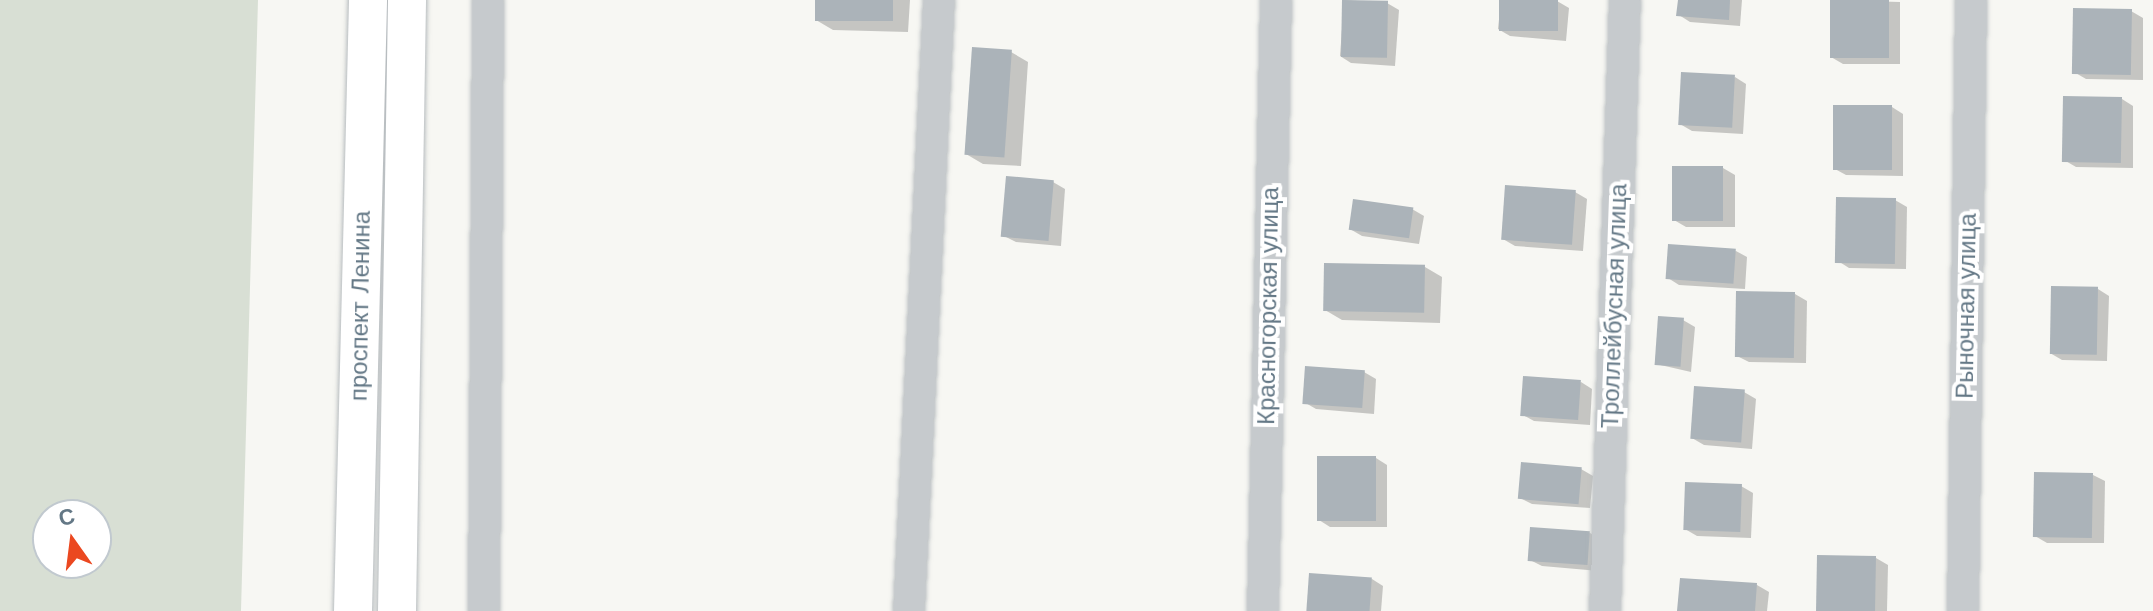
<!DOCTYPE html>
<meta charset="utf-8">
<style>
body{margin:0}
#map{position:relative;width:2153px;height:611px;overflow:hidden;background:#f7f7f3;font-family:"Work Sans",sans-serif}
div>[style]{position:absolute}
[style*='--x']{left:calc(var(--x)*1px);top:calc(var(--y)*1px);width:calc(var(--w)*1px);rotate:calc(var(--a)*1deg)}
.green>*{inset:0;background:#d8dfd4}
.shadow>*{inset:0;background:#0003}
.building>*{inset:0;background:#abb3b9;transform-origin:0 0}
.roads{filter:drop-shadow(0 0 2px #b7bcbf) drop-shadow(0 0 2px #b7bcbf)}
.minor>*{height:30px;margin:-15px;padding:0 15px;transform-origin:15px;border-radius:15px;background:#c6cacd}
.major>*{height:38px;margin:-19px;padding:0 19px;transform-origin:19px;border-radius:19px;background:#fff}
span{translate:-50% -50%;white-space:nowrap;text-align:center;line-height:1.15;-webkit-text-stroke:8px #fff;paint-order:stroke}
.street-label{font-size:24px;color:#647886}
.north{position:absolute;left:32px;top:499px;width:80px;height:80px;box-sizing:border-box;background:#fff;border:2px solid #c1c9cf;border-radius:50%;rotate:346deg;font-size:22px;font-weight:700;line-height:32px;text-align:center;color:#647886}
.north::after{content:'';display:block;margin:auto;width:28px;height:36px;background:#eb4820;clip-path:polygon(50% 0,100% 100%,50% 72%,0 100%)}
</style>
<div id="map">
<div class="green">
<div style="clip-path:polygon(evenodd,0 0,258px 0,241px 611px,0 611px,0 0,48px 515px,96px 515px,96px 563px,48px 563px,48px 515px)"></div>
</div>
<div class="shadow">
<div style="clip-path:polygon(817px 0,910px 0,908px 32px,833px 30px,816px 20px)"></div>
<div style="clip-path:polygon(1344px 0,1387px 3px,1399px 10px,1395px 66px,1351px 63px,1340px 56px)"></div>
<div style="clip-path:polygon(1501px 0,1557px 1px,1569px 8px,1566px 41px,1510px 36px,1498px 29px)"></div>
<div style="clip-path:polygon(1680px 0,1742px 0,1740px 26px,1690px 22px,1679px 15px)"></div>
<div style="clip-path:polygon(1832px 0,1900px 2px,1900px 64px,1843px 64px,1831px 57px)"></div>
<div style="clip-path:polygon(2131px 11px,2143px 18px,2143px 80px,2086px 79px,2074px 72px)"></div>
<div style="clip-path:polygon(1011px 52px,1028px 62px,1021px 166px,983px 164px,966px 154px)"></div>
<div style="clip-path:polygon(1735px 77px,1746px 84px,1743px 134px,1692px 131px,1680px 124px)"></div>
<div style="clip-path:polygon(2122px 99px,2133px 106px,2133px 168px,2076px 167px,2064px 160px)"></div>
<div style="clip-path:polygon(1892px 107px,1903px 114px,1903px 176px,1846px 175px,1835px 169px)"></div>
<div style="clip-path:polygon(1723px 168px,1735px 175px,1735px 227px,1686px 227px,1674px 220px)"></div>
<div style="clip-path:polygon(1053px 182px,1065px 189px,1061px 246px,1016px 242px,1004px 236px)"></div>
<div style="clip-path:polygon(1575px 192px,1587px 199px,1583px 251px,1515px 246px,1503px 239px)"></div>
<div style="clip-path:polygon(1895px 200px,1907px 207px,1906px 269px,1849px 268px,1838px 261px)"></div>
<div style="clip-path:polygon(1412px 209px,1424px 216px,1419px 244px,1362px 236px,1350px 229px)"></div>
<div style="clip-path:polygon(1736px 251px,1747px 257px,1745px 289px,1679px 285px,1668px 278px)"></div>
<div style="clip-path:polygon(1425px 267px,1442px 277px,1440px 323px,1342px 320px,1325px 310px)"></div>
<div style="clip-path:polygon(2098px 289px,2109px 296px,2107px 361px,2062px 360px,2050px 353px)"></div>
<div style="clip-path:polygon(1795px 294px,1807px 301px,1806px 363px,1749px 362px,1737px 356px)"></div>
<div style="clip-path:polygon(1683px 320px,1695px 327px,1691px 372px,1656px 364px)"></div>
<div style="clip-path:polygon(1364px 372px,1376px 379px,1374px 414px,1316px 409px,1304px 402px)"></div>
<div style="clip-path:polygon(1581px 382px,1592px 389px,1590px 425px,1534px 421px,1523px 415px)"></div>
<div style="clip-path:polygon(1744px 392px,1756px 399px,1752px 449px,1704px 445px,1692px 438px)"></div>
<div style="clip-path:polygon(1376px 458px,1387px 465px,1387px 527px,1330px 527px,1319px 520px)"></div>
<div style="clip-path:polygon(1581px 469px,1593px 476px,1590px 508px,1532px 504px,1520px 498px)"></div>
<div style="clip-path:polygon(2093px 475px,2105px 481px,2104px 543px,2047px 543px,2035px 536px)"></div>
<div style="clip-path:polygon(1741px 486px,1753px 493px,1751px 538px,1697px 536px,1685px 529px)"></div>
<div style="clip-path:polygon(1590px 533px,1602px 540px,1599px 571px,1542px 566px,1530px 560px)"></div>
<div style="clip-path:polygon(1876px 558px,1888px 565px,1887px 611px,1819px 611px)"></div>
<div style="clip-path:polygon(1372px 579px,1383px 586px,1381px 611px,1309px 611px)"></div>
<div style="clip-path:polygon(1757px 585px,1769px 592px,1767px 611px,1679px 611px)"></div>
</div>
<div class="building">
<div style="left:815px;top:0;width:78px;height:21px"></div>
<div style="left:1342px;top:0;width:46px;height:57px;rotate:1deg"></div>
<div style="left:1499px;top:0;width:59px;height:31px"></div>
<div style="clip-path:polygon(1678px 0,1730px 0,1729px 20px,1676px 16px)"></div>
<div style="left:1830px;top:0;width:59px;height:58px"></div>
<div style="left:2073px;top:8px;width:59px;height:66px;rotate:1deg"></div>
<div style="left:972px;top:47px;width:40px;height:108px;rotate:4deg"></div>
<div style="left:1681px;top:72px;width:54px;height:53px;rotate:3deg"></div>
<div style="left:2063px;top:96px;width:59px;height:66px;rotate:1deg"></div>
<div style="left:1833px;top:105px;width:59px;height:65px"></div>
<div style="left:1672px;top:166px;width:51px;height:55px"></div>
<div style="left:1006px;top:176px;width:48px;height:61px;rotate:5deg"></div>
<div style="left:1505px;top:185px;width:71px;height:55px;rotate:4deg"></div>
<div style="left:1836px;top:197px;width:60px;height:66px;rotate:1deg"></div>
<div style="left:1353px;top:199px;width:61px;height:31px;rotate:8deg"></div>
<div style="left:1668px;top:244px;width:68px;height:35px;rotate:4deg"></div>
<div style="left:1324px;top:263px;width:101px;height:48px;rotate:1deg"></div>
<div style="left:2051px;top:286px;width:47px;height:68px;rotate:1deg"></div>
<div style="left:1736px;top:291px;width:59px;height:66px;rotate:1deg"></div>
<div style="left:1658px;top:316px;width:26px;height:49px;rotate:4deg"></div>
<div style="left:1305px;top:366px;width:60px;height:38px;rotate:4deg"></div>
<div style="left:1523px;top:376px;width:58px;height:40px;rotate:4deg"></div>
<div style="left:1694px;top:386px;width:51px;height:53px;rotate:4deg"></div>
<div style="left:1317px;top:456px;width:59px;height:65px"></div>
<div style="left:1521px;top:462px;width:61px;height:37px;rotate:5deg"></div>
<div style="left:2034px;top:472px;width:59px;height:65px;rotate:1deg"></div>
<div style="left:1685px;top:482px;width:57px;height:48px;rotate:2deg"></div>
<div style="left:1530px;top:527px;width:60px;height:34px;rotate:4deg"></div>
<div style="left:1817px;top:555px;width:59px;height:56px;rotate:1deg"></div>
<div style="left:1309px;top:573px;width:63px;height:38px;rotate:4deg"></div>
<div style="clip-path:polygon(1680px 578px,1757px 583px,1755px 611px,1677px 611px)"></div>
</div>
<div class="roads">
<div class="minor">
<div style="--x:484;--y:611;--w:611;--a:-89.62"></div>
<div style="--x:909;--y:611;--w:612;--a:-87.19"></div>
<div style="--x:1263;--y:611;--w:611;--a:-88.78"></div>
<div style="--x:1605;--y:611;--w:611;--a:-88.13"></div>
<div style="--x:1963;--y:611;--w:611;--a:-89.25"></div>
</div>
<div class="major">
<div style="--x:353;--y:611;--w:611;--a:-88.59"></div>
<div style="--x:397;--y:611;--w:611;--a:-89.06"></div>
</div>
</div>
<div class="street-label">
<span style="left:361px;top:306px;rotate:-89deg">проспект Ленина</span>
<span style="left:1269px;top:306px;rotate:-89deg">Красногорская улица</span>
<span style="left:1615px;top:306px;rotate:-88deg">Троллейбусная улица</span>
<span style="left:1967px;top:306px;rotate:-89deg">Рыночная улица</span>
</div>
<div class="north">С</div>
</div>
